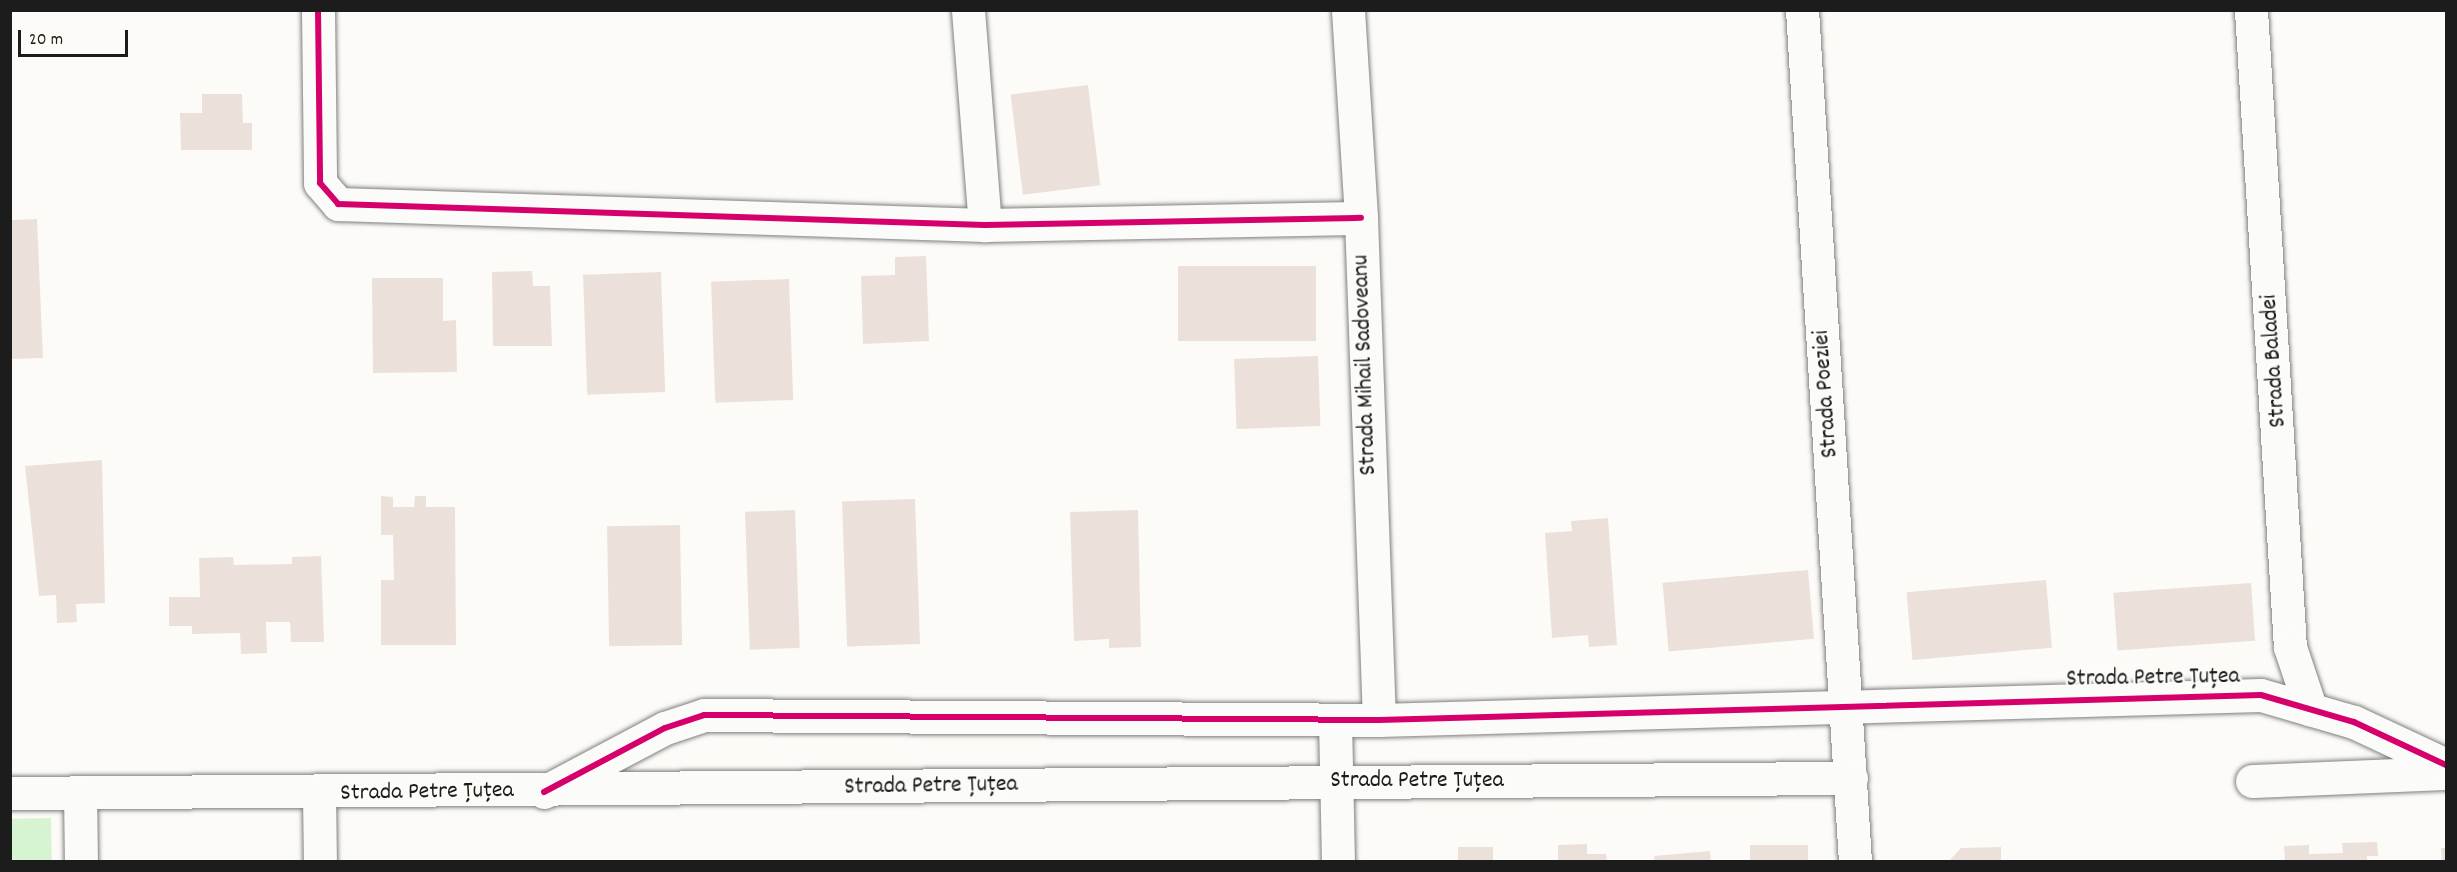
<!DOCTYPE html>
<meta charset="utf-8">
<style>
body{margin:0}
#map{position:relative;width:2457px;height:872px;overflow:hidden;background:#fcfbf8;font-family:Dekko,sans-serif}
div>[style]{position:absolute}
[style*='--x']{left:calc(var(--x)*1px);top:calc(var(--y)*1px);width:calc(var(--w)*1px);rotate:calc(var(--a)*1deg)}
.green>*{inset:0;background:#d6f4d1;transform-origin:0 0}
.building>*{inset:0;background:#ece1da;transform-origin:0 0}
.roads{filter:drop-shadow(0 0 2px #81807f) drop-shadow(0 0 2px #81807f)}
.minor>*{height:33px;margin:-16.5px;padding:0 16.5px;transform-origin:16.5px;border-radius:16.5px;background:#fbfbf9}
.cycleway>*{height:6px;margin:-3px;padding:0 3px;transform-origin:3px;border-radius:3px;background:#d6006c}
span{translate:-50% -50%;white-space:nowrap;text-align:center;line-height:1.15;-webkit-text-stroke:4.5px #fdfcf7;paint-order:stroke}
.street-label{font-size:24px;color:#1c1c1c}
.frame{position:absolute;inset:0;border:12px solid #1c1c1c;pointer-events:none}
.scale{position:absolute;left:18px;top:30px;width:110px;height:27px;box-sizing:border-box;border:3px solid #1c1c1c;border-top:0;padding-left:8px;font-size:18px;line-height:21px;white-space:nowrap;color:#1c1c1c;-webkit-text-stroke:4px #fdfcf7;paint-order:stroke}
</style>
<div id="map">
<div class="green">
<div style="left:51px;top:818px;width:43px;height:40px;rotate:89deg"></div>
</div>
<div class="building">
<div style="left:1088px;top:85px;width:101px;height:78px;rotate:83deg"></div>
<div style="clip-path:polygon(202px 94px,242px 94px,243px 123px,252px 123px,252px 150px,181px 150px,180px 113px,202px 113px)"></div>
<div style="clip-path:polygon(37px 219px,43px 358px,10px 359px,10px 220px)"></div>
<div style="clip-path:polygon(926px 256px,929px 341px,863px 344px,861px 276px,895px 275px,895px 257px)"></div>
<div style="left:1316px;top:266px;width:75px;height:138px;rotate:90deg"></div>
<div style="clip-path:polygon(532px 271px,533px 286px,550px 286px,552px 346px,493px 346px,492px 272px)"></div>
<div style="left:661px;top:272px;width:120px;height:78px;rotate:88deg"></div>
<div style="clip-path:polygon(372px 278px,443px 278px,443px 321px,456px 320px,457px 372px,373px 373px)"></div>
<div style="left:789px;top:279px;width:121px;height:78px;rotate:88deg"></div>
<div style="left:1318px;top:356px;width:70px;height:84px;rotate:88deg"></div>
<div style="clip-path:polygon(102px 460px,105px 603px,76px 604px,77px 622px,57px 623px,56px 595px,39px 596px,25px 466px)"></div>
<div style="clip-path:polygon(381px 496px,393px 497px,393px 507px,414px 507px,415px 496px,426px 496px,426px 507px,455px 507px,456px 645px,381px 645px,381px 580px,394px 580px,393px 535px,381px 535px)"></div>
<div style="left:915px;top:499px;width:145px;height:73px;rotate:88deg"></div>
<div style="left:795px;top:510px;width:138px;height:50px;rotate:88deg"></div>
<div style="clip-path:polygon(1138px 510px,1141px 647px,1109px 648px,1109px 639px,1074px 641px,1070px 512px)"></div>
<div style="clip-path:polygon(1608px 518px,1617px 645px,1589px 647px,1588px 635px,1552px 638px,1545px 533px,1572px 531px,1571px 521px)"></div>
<div style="left:680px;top:525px;width:120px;height:73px;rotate:89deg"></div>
<div style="clip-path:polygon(321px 556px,324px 642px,291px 642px,290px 622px,266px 622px,267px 653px,241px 654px,240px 633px,192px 634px,192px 626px,169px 626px,169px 597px,200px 597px,199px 558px,233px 557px,234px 565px,292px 564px,292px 557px)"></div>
<div style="left:1808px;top:570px;width:69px;height:146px;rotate:85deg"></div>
<div style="left:2046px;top:580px;width:68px;height:140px;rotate:85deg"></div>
<div style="left:2251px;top:583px;width:58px;height:138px;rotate:86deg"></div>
<div style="clip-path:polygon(2377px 842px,2378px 856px,2367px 856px,2367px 862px,2285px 862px,2284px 846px,2309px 845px,2309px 854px,2343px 853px,2342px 843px)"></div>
<div style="clip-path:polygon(1587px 844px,1587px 854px,1606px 854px,1607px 862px,1558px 862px,1558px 845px)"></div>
<div style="left:1808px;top:845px;width:17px;height:58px;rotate:90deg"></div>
<div style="left:1493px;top:847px;width:15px;height:35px;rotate:90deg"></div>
<div style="clip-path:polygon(2001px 847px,2001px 862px,1948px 862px,1961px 848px)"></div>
<div style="clip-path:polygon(2441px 848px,2446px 848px,2446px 862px,2442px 862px)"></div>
<div style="left:1710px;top:851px;width:11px;height:56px;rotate:85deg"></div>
</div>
<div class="roads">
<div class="minor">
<div style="--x:318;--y:10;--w:173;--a:89.3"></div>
<div style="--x:320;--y:183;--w:28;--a:49"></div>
<div style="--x:338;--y:204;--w:647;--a:1.86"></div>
<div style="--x:985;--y:225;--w:376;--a:-1.1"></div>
<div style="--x:968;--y:10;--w:216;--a:85.5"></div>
<div style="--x:1348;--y:10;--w:208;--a:86.4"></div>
<div style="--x:1361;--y:218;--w:502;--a:87.95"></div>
<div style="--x:1802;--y:10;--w:854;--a:86.44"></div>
<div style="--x:2251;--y:10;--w:638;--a:86.5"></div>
<div style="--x:2290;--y:647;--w:66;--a:71.6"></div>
<div style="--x:1335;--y:720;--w:142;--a:88.8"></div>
<div style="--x:2252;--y:781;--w:194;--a:-2.4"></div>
<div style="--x:544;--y:792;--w:137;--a:-27.9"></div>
<div style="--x:665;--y:728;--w:41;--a:-18.4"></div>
<div style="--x:704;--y:715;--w:675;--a:0.42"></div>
<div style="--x:1379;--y:720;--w:882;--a:-1.62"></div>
<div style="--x:2261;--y:695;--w:97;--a:16.2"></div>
<div style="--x:2354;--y:722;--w:102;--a:25.1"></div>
<div style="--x:10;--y:793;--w:1841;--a:-0.47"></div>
<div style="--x:80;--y:793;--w:69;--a:89.2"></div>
<div style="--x:319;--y:794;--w:68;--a:89.2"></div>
</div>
</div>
<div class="cycleway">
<div style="--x:318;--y:10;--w:173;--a:89.3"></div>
<div style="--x:320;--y:183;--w:28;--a:49"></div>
<div style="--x:338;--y:204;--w:647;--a:1.86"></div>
<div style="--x:985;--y:225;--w:376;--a:-1.1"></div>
<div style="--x:544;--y:792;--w:137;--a:-27.9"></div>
<div style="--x:665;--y:728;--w:41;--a:-18.4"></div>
<div style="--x:704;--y:715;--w:675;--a:0.42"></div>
<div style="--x:1379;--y:720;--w:882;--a:-1.62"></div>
<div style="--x:2261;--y:695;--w:97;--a:16.2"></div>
<div style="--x:2354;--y:722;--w:102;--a:25.1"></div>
</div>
<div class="street-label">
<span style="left:2275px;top:361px;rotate:-94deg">Strada Baladei</span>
<span style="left:1366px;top:365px;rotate:-92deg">Strada Mihail Sadoveanu</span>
<span style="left:1827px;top:394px;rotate:-94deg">Strada Poeziei</span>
<span style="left:2153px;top:679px;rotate:-1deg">Strada Petre Țuțea</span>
<span style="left:1417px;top:782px">Strada Petre Țuțea</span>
<span style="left:931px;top:787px;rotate:-1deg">Strada Petre Țuțea</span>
<span style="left:427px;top:793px;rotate:-1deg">Strada Petre Țuțea</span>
</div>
<div class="frame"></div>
<div class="scale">20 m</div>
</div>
